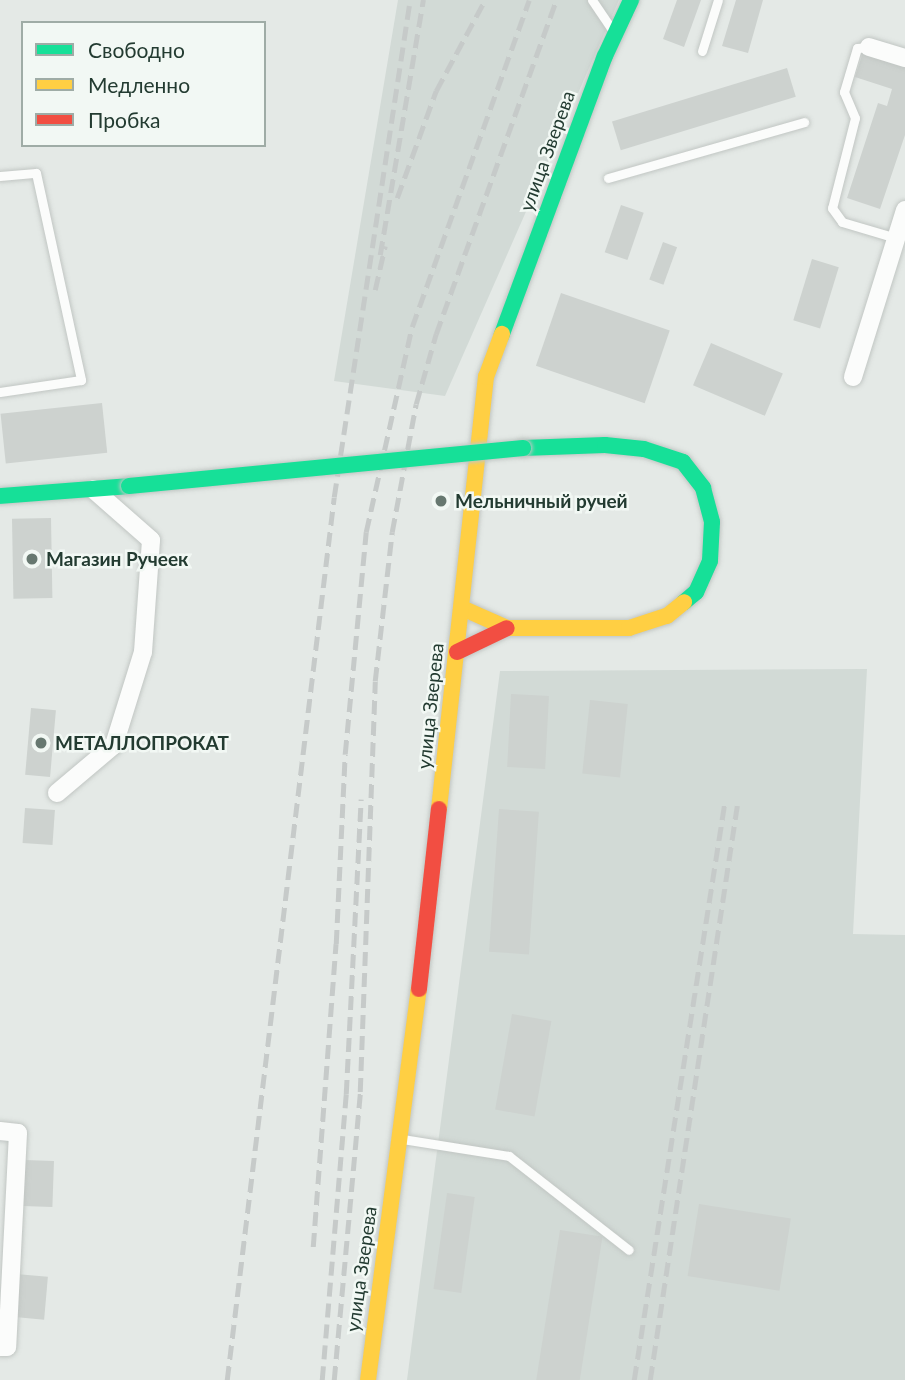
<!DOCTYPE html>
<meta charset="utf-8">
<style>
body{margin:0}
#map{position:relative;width:905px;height:1380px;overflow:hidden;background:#e4e9e6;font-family:Lato,sans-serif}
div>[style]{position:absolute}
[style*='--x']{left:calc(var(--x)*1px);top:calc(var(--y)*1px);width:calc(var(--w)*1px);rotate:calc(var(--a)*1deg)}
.built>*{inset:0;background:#d2dad6}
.building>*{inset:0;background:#cdd2cf;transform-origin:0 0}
.roads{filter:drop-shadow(0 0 2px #c1c6c3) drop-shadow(0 0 2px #c1c6c3)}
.lane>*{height:9px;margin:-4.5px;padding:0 4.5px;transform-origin:4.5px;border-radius:4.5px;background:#fbfcfb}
.street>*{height:18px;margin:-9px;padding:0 9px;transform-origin:9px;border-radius:9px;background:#fbfcfb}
.fast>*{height:16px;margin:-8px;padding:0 8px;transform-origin:8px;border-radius:8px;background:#16e098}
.slow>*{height:16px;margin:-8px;padding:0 8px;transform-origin:8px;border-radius:8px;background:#ffcf43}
.jam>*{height:16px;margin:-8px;padding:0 8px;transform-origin:8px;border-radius:8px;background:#f24e42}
.rail>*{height:4.5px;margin-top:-2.25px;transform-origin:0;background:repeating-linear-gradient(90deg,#c6cac9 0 14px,transparent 0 21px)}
.bridges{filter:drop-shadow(0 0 2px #c0c6c3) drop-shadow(0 0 2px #c0c6c3)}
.fast-bridge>*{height:16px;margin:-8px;padding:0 8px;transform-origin:8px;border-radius:8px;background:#16e098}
.dots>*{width:19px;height:19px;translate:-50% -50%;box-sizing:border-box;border:4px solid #f2f8f4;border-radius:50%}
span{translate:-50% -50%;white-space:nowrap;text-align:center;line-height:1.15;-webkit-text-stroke:5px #f2f8f4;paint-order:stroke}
.street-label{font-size:19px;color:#233b31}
.poi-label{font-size:19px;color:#233b31;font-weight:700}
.left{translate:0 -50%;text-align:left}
.legend{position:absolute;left:21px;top:21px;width:245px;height:126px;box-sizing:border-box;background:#f2f8f4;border:2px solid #9faca6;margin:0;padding:9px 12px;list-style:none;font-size:21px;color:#233b31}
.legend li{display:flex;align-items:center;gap:14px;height:35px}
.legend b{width:35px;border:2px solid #9faca6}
</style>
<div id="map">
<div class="built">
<div style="clip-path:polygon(398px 0,619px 0,445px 396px,334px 381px)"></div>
<div style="clip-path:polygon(867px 669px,853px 934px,905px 935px,905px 1380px,407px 1380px,500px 671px)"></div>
</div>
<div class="building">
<div style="clip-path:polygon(677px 0,701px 0,684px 47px,663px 39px)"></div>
<div style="clip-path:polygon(736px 0,763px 0,748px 53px,722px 46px)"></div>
<div style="clip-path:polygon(864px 49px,905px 63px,905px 135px,880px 209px,847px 198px,878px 103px,887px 106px,892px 89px,855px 77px)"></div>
<div style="left:787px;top:68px;width:30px;height:183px;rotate:73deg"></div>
<div style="left:621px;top:205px;width:24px;height:50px;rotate:19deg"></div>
<div style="left:663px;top:242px;width:15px;height:40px;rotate:20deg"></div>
<div style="left:812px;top:259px;width:28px;height:64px;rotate:17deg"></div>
<div style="left:561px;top:293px;width:115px;height:77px;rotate:19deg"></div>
<div style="left:711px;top:343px;width:78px;height:46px;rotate:23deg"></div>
<div style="left:102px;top:403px;width:50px;height:102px;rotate:84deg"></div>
<div style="left:51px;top:518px;width:80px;height:39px;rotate:89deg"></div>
<div style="left:511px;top:694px;width:38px;height:73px;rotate:3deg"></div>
<div style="left:590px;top:700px;width:38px;height:74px;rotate:6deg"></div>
<div style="left:31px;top:708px;width:25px;height:67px;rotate:5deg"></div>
<div style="left:25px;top:808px;width:30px;height:35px;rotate:4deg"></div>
<div style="left:499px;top:809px;width:40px;height:143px;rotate:4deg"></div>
<div style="left:512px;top:1014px;width:40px;height:97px;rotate:10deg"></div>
<div style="left:24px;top:1160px;width:30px;height:46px;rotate:2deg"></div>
<div style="left:447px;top:1193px;width:28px;height:97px;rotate:8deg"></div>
<div style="left:699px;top:1204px;width:93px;height:73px;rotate:9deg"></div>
<div style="left:560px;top:1230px;width:43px;height:152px;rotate:9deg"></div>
<div style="left:16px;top:1274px;width:32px;height:43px;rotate:5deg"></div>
</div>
<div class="roads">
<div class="lane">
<div style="--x:592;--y:0;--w:36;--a:56"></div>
<div style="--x:869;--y:47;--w:12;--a:175"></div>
<div style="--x:857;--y:48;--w:46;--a:106.5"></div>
<div style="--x:844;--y:92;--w:28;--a:67"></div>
<div style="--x:855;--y:118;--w:93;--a:104.3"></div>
<div style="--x:832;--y:208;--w:17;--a:54"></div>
<div style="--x:842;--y:222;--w:56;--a:16.5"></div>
<div style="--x:702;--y:51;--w:53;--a:-72.6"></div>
<div style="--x:0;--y:176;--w:36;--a:-5"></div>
<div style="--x:36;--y:173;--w:212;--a:77.7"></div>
<div style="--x:81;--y:380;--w:82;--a:171.6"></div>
<div style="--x:608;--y:178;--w:204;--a:-15.9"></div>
<div style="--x:402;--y:1139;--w:108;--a:9"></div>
<div style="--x:509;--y:1156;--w:152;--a:38.1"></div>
</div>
<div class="street">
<div style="--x:869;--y:47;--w:38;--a:17"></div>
<div style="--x:853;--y:377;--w:175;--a:-72.7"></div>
<div style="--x:57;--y:793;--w:75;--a:-40.1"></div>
<div style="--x:114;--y:745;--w:97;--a:-72.7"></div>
<div style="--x:143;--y:652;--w:112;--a:-85.9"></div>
<div style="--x:151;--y:540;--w:77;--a:-138.7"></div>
<div style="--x:0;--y:1131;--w:18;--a:6"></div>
<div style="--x:18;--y:1133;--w:214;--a:92.9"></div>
<div style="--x:7;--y:1347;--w:7;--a:180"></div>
</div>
<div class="fast">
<div style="--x:502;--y:334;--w:296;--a:-69.7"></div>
<div style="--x:605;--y:56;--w:62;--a:-65.1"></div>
<div style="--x:523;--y:448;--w:82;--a:-2.1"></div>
<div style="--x:605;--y:445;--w:39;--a:6"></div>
<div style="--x:644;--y:449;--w:41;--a:18.4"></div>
<div style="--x:683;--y:462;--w:33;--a:52"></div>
<div style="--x:703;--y:488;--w:35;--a:75"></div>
<div style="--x:712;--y:522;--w:39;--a:93"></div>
<div style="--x:710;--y:561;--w:34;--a:114"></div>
<div style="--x:696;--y:592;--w:16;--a:140"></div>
<div style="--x:0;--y:496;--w:129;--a:-4.4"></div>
</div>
<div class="slow">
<div style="--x:462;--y:608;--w:49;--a:24"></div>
<div style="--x:507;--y:628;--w:122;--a:0"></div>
<div style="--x:629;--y:628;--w:40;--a:-18"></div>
<div style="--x:667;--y:616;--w:22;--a:-39"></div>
<div style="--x:439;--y:809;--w:435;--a:-83.8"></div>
<div style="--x:486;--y:377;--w:46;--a:-69.6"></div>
<div style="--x:368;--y:1380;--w:394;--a:-82.6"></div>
</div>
<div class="jam">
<div style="--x:457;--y:652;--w:55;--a:-25.6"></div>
<div style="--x:419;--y:989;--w:181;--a:-83.7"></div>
</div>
</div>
<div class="rail">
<div style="--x:397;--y:198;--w:114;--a:-70"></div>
<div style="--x:436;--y:91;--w:103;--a:-61.7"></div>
<div style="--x:380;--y:255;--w:259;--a:-80.4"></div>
<div style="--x:375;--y:290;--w:45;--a:-77.2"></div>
<div style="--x:313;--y:1247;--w:304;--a:-85.7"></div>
<div style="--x:336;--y:944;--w:190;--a:-87.3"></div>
<div style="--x:345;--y:754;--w:223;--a:-84.6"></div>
<div style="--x:366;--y:532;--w:210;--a:-77.4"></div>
<div style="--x:412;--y:327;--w:347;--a:-70.3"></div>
<div style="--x:227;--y:1380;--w:889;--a:-83.09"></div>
<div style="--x:334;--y:497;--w:503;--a:-81.31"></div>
<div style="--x:322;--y:1380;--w:287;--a:-85.2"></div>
<div style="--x:346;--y:1094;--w:295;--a:-87.1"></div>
<div style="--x:334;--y:1380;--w:289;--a:-84.8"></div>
<div style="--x:360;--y:1092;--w:411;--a:-87.9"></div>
<div style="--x:375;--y:681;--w:150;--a:-83.5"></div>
<div style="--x:392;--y:532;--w:130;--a:-79.4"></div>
<div style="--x:416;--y:404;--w:73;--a:-74.1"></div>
<div style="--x:436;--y:334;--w:355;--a:-70.2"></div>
<div style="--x:634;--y:1380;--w:587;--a:-81.08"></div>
<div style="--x:650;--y:1380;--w:581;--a:-81.38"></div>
</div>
<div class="bridges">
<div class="fast-bridge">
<div style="--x:129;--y:486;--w:396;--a:-5.5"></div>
</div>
</div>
<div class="dots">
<div style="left:441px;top:501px;background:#677870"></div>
<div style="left:32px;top:559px;background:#677870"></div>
<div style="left:41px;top:743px;background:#677870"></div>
</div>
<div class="street-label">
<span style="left:547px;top:151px;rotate:-70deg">улица Зверева</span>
<span style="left:430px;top:706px;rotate:-84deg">улица Зверева</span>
<span style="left:361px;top:1269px;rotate:-82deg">улица Зверева</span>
</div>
<div class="poi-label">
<span class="left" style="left:455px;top:501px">Мельничный ручей</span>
<span class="left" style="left:46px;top:559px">Магазин Ручеек</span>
<span class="left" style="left:55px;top:743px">МЕТАЛЛОПРОКАТ</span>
</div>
<ul class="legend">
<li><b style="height:9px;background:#16e098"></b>Свободно</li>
<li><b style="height:9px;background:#ffcf43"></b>Медленно</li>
<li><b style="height:9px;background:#f24e42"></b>Пробка</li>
</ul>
</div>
